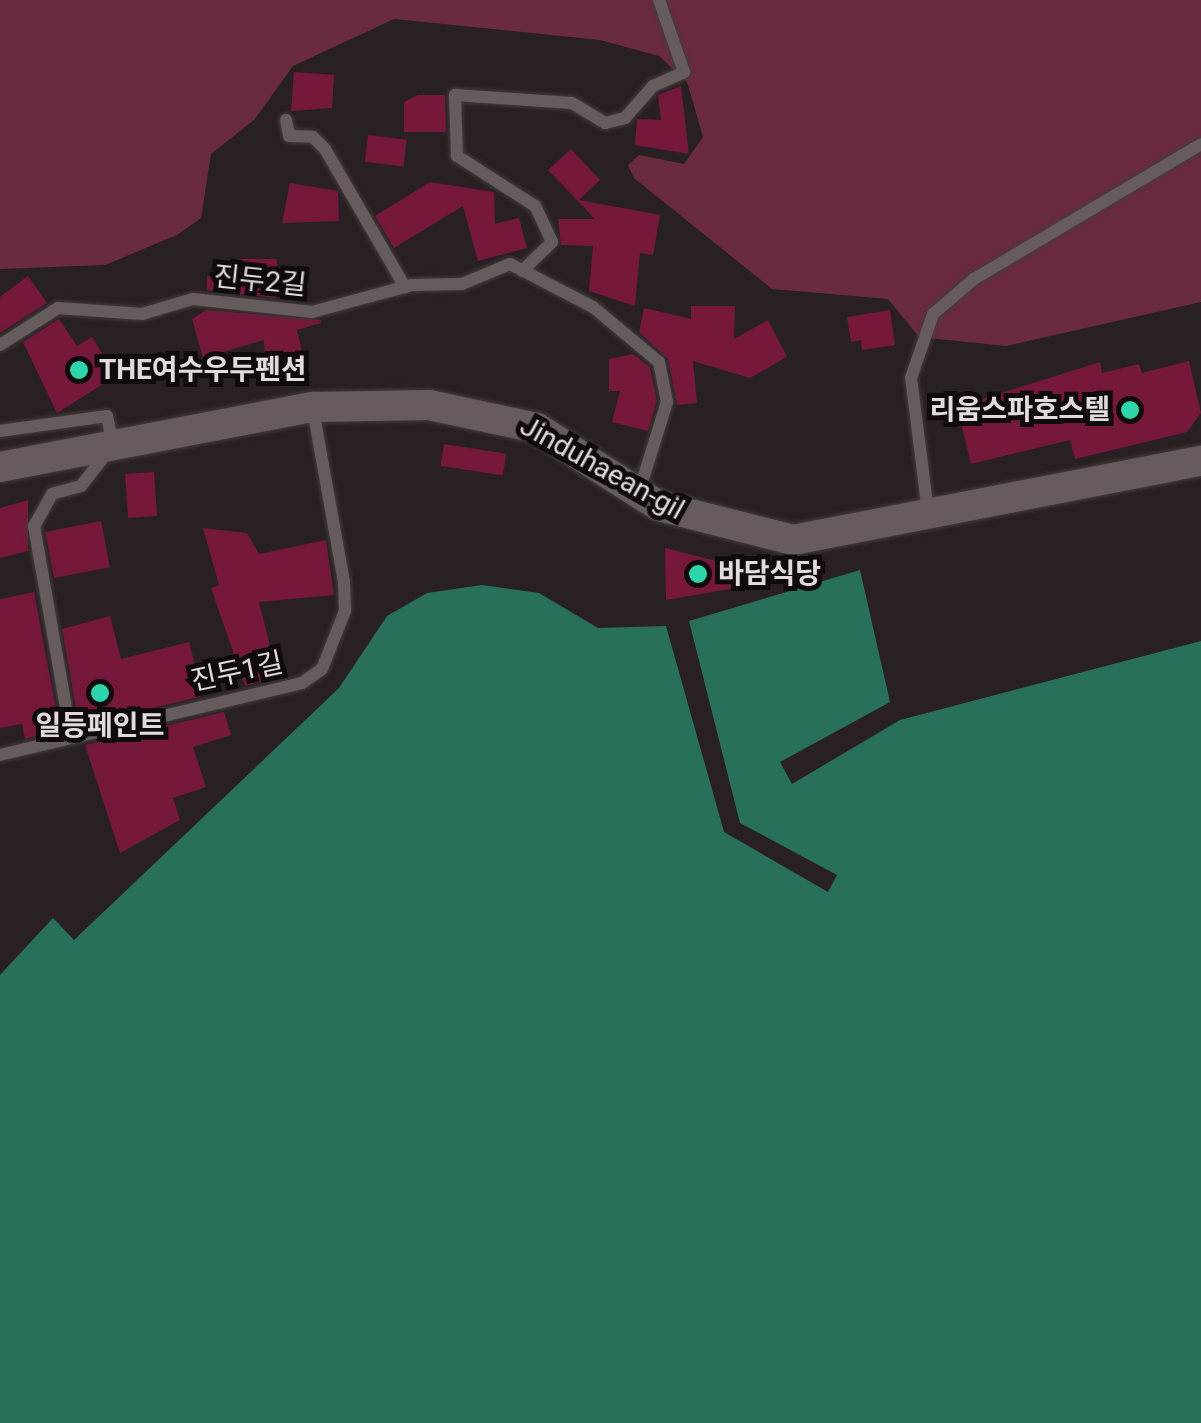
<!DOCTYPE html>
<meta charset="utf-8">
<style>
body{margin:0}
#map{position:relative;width:1201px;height:1423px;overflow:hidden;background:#282022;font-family:Roboto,"Noto Sans KR",sans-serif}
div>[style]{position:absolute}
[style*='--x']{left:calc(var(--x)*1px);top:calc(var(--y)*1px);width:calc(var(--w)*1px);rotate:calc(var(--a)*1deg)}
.green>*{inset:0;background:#6b2b3f}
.water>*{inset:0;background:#29705c}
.building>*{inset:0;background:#76183b;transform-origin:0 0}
.roads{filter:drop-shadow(0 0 2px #433c3d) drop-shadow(0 0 2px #433c3d)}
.lane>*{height:12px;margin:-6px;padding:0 6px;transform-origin:6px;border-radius:6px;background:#665c5e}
.secondary>*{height:30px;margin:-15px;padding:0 15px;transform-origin:15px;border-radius:15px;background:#665c5e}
.dots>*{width:28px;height:28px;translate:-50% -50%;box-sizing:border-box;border:5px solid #0f0b0c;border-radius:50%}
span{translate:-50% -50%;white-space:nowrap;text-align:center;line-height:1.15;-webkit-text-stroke:10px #0f0b0c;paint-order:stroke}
.street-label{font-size:28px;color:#e1dbdd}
.poi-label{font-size:28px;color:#e1dbdd;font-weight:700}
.left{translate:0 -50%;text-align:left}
.right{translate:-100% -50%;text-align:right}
</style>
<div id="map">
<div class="green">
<div style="clip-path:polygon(0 0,1201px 0,1201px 302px,1006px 346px,919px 337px,888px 299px,772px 289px,634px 178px,628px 165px,639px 155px,684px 164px,703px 137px,687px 82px,659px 56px,600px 40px,394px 19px,293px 66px,254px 120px,211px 154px,201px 218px,177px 235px,105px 265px,0 269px)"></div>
</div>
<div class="water">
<div style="clip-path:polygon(860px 570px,890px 702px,780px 762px,792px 784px,900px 720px,1201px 641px,1201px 1423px,0 1423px,0 975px,53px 918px,74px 940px,339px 688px,387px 616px,427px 593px,482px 585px,539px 593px,598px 628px,666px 626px,724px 832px,828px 892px,837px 875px,740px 823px,689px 621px)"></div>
</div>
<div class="building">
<div style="clip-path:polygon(294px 72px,334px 75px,332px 108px,291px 111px)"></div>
<div style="clip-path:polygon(681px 86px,689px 154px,635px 145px,637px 119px,661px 120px,658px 95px)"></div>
<div style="clip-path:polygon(418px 95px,445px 95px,446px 132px,404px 132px,404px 102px)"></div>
<div style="left:368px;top:135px;width:39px;height:27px;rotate:7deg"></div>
<div style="clip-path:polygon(571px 149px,600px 180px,579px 200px,660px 215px,653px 255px,640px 253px,635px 306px,589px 291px,593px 246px,561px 245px,558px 219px,595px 219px,548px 170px)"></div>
<div style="clip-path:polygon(430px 182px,494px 192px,495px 224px,519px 218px,527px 248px,478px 261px,463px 206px,394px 248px,375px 216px)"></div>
<div style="clip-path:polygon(290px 183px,338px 191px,339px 221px,282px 223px)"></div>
<div style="clip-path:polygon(238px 259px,277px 259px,276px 298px,207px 290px,207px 276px,238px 276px)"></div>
<div style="clip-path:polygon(28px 276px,47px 303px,0 333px,0 297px)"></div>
<div style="clip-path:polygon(691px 306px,735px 306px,734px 339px,768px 320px,787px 357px,750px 378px,693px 361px,697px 403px,677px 405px,668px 359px,639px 332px,644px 308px,691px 319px)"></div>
<div style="clip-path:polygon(206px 310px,321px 320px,321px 323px,297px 330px,305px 364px,265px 365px,264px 340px,203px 358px,192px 319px)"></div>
<div style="clip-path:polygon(890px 310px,895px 345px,862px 350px,861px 340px,851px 342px,847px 317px)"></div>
<div style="clip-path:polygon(59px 319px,77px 346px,92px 337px,116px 376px,57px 413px,23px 342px)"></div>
<div style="clip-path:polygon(633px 354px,650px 367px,657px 401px,648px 431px,612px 422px,620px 391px,609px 391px,609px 359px)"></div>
<div style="clip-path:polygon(1189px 361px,1201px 413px,1187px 432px,1075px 459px,1070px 440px,971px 464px,957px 407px,1100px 362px,1102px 373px,1139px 364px,1142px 373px)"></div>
<div style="left:444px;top:444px;width:63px;height:22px;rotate:9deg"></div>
<div style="left:154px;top:472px;width:44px;height:29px;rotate:86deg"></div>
<div style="clip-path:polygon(28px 500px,28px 551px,0 558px,0 508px)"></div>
<div style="left:101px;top:521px;width:47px;height:57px;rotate:79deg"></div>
<div style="clip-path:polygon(203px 528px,247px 533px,259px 554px,326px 540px,334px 595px,259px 602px,278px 678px,245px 686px,211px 588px,219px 585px)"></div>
<div style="clip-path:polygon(665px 548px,740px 567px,736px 588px,666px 600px)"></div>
<div style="clip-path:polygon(34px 592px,60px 730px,25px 739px,22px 724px,0 728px,0 599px)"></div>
<div style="clip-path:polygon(110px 616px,121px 659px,189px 642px,203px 696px,79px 726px,62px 629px)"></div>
<div style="clip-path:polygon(224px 712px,231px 735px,193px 747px,206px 787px,173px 798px,180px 820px,120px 853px,85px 745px)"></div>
</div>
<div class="roads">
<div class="lane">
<div style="--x:286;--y:120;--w:16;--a:79"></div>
<div style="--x:289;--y:136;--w:24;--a:2"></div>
<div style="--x:313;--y:137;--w:17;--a:45"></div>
<div style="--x:325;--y:149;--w:160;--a:59.9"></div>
<div style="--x:522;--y:271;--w:42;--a:-44"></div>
<div style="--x:552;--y:242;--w:40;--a:-115"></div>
<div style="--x:535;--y:206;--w:93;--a:-147.3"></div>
<div style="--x:457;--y:156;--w:61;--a:-91.9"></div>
<div style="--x:455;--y:95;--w:117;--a:3.9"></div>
<div style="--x:572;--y:103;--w:39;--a:31"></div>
<div style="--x:605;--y:123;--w:21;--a:-14"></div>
<div style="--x:625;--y:118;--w:43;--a:-48.8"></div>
<div style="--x:653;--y:86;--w:34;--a:-24"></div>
<div style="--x:684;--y:72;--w:76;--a:-109.1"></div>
<div style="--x:0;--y:345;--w:69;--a:-32.5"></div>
<div style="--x:58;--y:308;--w:84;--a:4.1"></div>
<div style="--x:142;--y:314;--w:53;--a:-16.4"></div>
<div style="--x:193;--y:299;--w:120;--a:6.2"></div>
<div style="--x:312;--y:312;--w:104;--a:-15.1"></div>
<div style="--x:412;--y:285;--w:50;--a:-1.1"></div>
<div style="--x:462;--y:284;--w:52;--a:-22.6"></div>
<div style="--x:510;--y:264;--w:93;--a:27.4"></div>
<div style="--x:593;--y:307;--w:86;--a:39.8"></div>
<div style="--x:659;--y:362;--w:41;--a:78.7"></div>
<div style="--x:667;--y:402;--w:94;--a:107.3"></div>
<div style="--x:0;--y:431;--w:108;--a:-8"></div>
<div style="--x:107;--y:416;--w:30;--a:78"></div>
<div style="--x:113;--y:445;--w:52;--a:128"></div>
<div style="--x:81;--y:486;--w:30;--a:165"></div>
<div style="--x:52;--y:494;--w:37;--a:119"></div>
<div style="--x:34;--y:526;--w:213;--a:80"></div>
<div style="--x:928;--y:512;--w:135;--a:-97.2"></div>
<div style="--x:911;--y:378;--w:68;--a:-71"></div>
<div style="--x:933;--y:314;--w:54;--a:-40.5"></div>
<div style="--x:974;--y:279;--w:264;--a:-30.7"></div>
<div style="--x:0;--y:755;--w:310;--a:-13.4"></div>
<div style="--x:302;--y:683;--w:24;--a:-35"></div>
<div style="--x:322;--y:669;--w:62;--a:-68.4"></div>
<div style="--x:345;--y:611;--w:29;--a:-92"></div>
<div style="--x:344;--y:582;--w:176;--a:-100.2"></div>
</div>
<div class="secondary">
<div style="--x:0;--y:467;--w:319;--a:-10.9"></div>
<div style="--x:313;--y:407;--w:116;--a:-1"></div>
<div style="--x:429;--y:405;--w:110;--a:12"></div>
<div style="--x:537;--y:428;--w:145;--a:32.6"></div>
<div style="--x:659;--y:506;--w:138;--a:14.2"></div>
<div style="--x:793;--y:540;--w:416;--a:-11"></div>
</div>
</div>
<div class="dots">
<div style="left:79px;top:370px;background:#2cd5ab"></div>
<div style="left:1130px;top:410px;background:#2cd5ab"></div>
<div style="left:698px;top:574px;background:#2cd5ab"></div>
<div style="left:100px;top:693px;background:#2cd5ab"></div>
</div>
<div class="street-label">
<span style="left:260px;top:281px;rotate:6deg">진두2길</span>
<span style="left:602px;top:468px;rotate:29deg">Jinduhaean-gil</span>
<span style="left:237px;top:672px;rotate:-12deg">진두1길</span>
</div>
<div class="poi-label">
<span class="left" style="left:99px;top:370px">THE여수우두펜션</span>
<span class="right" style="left:1110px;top:410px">리움스파호스텔</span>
<span class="left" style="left:718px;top:574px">바담식당</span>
<span style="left:100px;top:726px">일등페인트</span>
</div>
</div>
